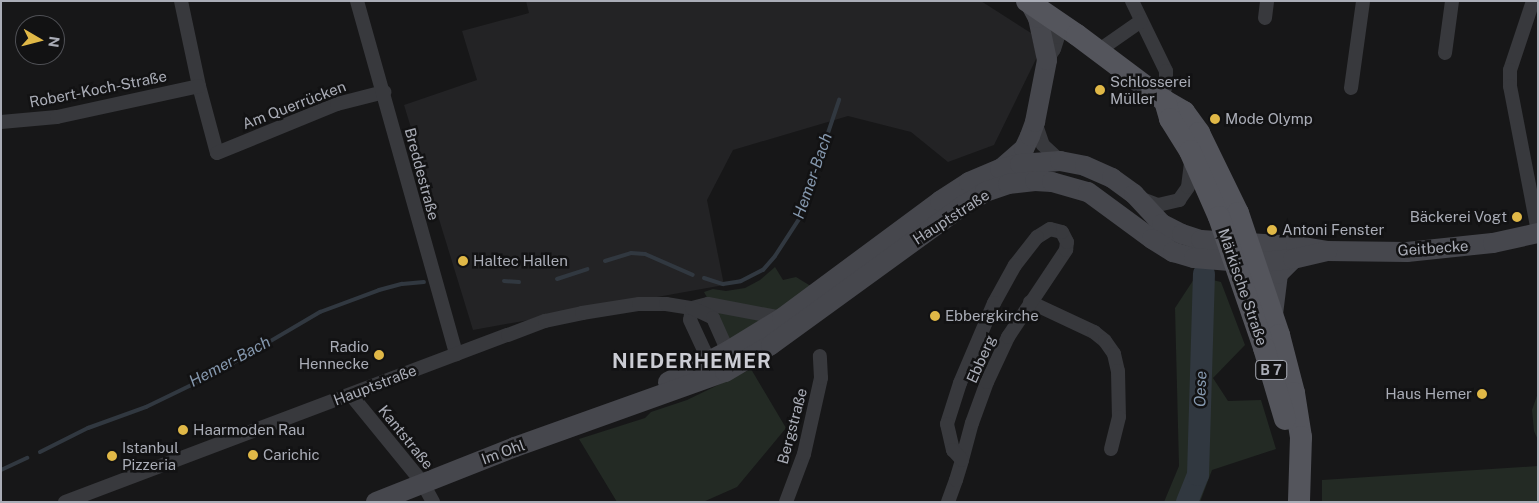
<!DOCTYPE html>
<meta charset="utf-8">
<style>
body{margin:0}
#map{position:relative;width:1539px;height:503px;overflow:hidden;background:#171718;font-family:"Public Sans",sans-serif}
div>[style]{position:absolute}
[style*='--x']{left:calc(var(--x)*1px);top:calc(var(--y)*1px);width:calc(var(--w)*1px);rotate:calc(var(--a)*1deg)}
.built>*{inset:0;background:#232325}
.green>*{inset:0;background:#232a24}
.stream>*{height:4px;margin:-2px;padding:0 2px;transform-origin:2px;border-radius:2px;background:#313840}
.river>*{height:22px;margin:-11px;padding:0 11px;transform-origin:11px;border-radius:11px;background:#313840}
.street>*{height:14px;margin:-7px;padding:0 7px;transform-origin:7px;border-radius:7px;background:#38393d}
.secondary>*{height:20px;margin:-10px;padding:0 10px;transform-origin:10px;border-radius:10px;background:#46474d}
.primary>*{height:22px;margin:-11px;padding:0 11px;transform-origin:11px;border-radius:11px;background:#54555c}
.dots>*{width:14px;height:14px;translate:-50% -50%;box-sizing:border-box;border:2px solid #121213;border-radius:50%}
span{translate:-50% -50%;white-space:nowrap;text-align:center;line-height:1.15;-webkit-text-stroke:5px #121213;paint-order:stroke}
.shield-label span{padding:1px 4px;background:#121213;border:1px solid;border-radius:4px;-webkit-text-stroke-width:0}
.shield-label{font-size:14px;color:#aaadb7;font-weight:700}
.poi-label{font-size:15px;color:#aaadb7}
.left{translate:0 -50%;text-align:left}
.right{translate:-100% -50%;text-align:right}
.street-label{font-size:15px;color:#aaadb7}
.water-label{font-size:16px;color:#8598ae;font-style:italic}
.district-label{font-size:20px;color:#cbccd3;font-weight:700;letter-spacing:1px}
.frame{position:absolute;inset:0;border:2px solid #aaadb7;pointer-events:none}
.north{position:absolute;left:15px;top:15px;width:50px;height:50px;box-sizing:border-box;background:#121213;border:1px solid #4f5055;border-radius:50%;rotate:98deg;font-size:14px;font-weight:700;line-height:20px;text-align:center;color:#aaadb7}
.north::after{content:'';display:block;margin:auto;width:18px;height:22px;background:#e0b847;clip-path:polygon(50% 0,100% 100%,50% 72%,0 100%)}
</style>
<div id="map">
<div class="built">
<div style="clip-path:polygon(526px 1px,981px 1px,1031px 33px,1037px 57px,994px 145px,948px 162px,911px 132px,848px 116px,733px 150px,707px 200px,724px 285px,473px 330px,404px 105px,477px 80px,462px 31px,529px 13px)"></div>
</div>
<div class="green">
<div style="clip-path:polygon(775px 267px,783px 280px,796px 277px,814px 288px,733px 345px,704px 292px,713px 289px,726px 291px,745px 288px,760px 280px)"></div>
<div style="clip-path:polygon(1196px 276px,1221px 282px,1245px 345px,1213px 378px,1228px 401px,1261px 400px,1276px 449px,1212px 470px,1200px 502px,1164px 502px,1179px 466px,1175px 308px)"></div>
<div style="clip-path:polygon(751px 369px,786px 428px,737px 487px,703px 502px,617px 502px,579px 439px,645px 418px,651px 412px,687px 400px)"></div>
<div style="clip-path:polygon(1538px 393px,1538px 440px,1534px 431px,1532px 410px)"></div>
<div style="clip-path:polygon(1538px 466px,1538px 502px,1322px 502px,1322px 480px)"></div>
</div>
<div class="stream">
<div style="--x:605;--y:261;--w:27;--a:-17"></div>
<div style="--x:631;--y:253;--w:14;--a:4"></div>
<div style="--x:645;--y:254;--w:52;--a:23.6"></div>
<div style="--x:704;--y:278;--w:20;--a:18"></div>
<div style="--x:723;--y:284;--w:18;--a:-9"></div>
<div style="--x:741;--y:281;--w:25;--a:-27"></div>
<div style="--x:763;--y:270;--w:18;--a:-49"></div>
<div style="--x:775;--y:256;--w:44;--a:-57"></div>
<div style="--x:799;--y:219;--w:126;--a:-71.4"></div>
<div style="--x:557;--y:279;--w:32;--a:-18"></div>
<div style="--x:504;--y:281;--w:15;--a:4"></div>
<div style="--x:40;--y:452;--w:54;--a:-26.6"></div>
<div style="--x:88;--y:428;--w:62;--a:-19.9"></div>
<div style="--x:146;--y:407;--w:78;--a:-25.9"></div>
<div style="--x:216;--y:373;--w:121;--a:-30.4"></div>
<div style="--x:320;--y:312;--w:63;--a:-20.4"></div>
<div style="--x:379;--y:290;--w:24;--a:-15"></div>
<div style="--x:402;--y:284;--w:22;--a:-5"></div>
<div style="--x:1;--y:470;--w:29;--a:-25"></div>
</div>
<div class="river">
<div style="--x:1187;--y:502;--w:29;--a:-68"></div>
<div style="--x:1198;--y:475;--w:201;--a:-88.3"></div>
</div>
<div class="street">
<div style="--x:181;--y:1;--w:87;--a:78"></div>
<div style="--x:199;--y:86;--w:69;--a:75"></div>
<div style="--x:217;--y:153;--w:130;--a:-22.2"></div>
<div style="--x:337;--y:104;--w:49;--a:-14.3"></div>
<div style="--x:357;--y:1;--w:367;--a:74.3"></div>
<div style="--x:1132;--y:1;--w:78;--a:64.1"></div>
<div style="--x:1166;--y:71;--w:10;--a:90"></div>
<div style="--x:1166;--y:81;--w:18;--a:99"></div>
<div style="--x:1533;--y:1;--w:73;--a:108.4"></div>
<div style="--x:1510;--y:70;--w:16;--a:90"></div>
<div style="--x:1510;--y:86;--w:149;--a:79.1"></div>
<div style="--x:1265;--y:18;--w:17;--a:-83"></div>
<div style="--x:1098;--y:51;--w:52;--a:-34.9"></div>
<div style="--x:1445;--y:53;--w:52;--a:-82.3"></div>
<div style="--x:1047;--y:60;--w:13;--a:-58"></div>
<div style="--x:1054;--y:49;--w:13;--a:-72"></div>
<div style="--x:1058;--y:37;--w:16;--a:-94"></div>
<div style="--x:1351;--y:88;--w:88;--a:-82.1"></div>
<div style="--x:1;--y:122;--w:56;--a:-5.1"></div>
<div style="--x:57;--y:117;--w:145;--a:-12.3"></div>
<div style="--x:1035;--y:122;--w:24;--a:71"></div>
<div style="--x:1043;--y:145;--w:23;--a:43"></div>
<div style="--x:1142;--y:199;--w:17;--a:21"></div>
<div style="--x:1158;--y:205;--w:22;--a:-13"></div>
<div style="--x:1179;--y:200;--w:16;--a:-55"></div>
<div style="--x:1188;--y:187;--w:26;--a:-83"></div>
<div style="--x:1030;--y:302;--w:71;--a:25.1"></div>
<div style="--x:1094;--y:332;--w:14;--a:39"></div>
<div style="--x:1105;--y:341;--w:16;--a:55"></div>
<div style="--x:1114;--y:354;--w:17;--a:77"></div>
<div style="--x:1118;--y:371;--w:46;--a:88.8"></div>
<div style="--x:1119;--y:417;--w:33;--a:104"></div>
<div style="--x:692;--y:308;--w:12;--a:99"></div>
<div style="--x:690;--y:320;--w:45;--a:65.1"></div>
<div style="--x:709;--y:361;--w:7;--a:34"></div>
<div style="--x:692;--y:308;--w:16;--a:-14"></div>
<div style="--x:708;--y:304;--w:75;--a:10.7"></div>
<div style="--x:351;--y:395;--w:112;--a:50.8"></div>
<div style="--x:422;--y:482;--w:23;--a:61"></div>
<div style="--x:65;--y:502;--w:473;--a:-20.7"></div>
<div style="--x:508;--y:335;--w:40;--a:-21"></div>
<div style="--x:545;--y:321;--w:38;--a:-12"></div>
<div style="--x:582;--y:313;--w:58;--a:-9"></div>
<div style="--x:639;--y:304;--w:27;--a:0"></div>
<div style="--x:666;--y:304;--w:26;--a:9"></div>
<div style="--x:692;--y:308;--w:23;--a:25"></div>
<div style="--x:713;--y:318;--w:36;--a:66"></div>
<div style="--x:728;--y:351;--w:7;--a:98"></div>
<div style="--x:786;--y:502;--w:51;--a:-69.4"></div>
<div style="--x:804;--y:454;--w:78;--a:-77.4"></div>
<div style="--x:821;--y:378;--w:22;--a:-93"></div>
<div style="--x:948;--y:502;--w:23;--a:-70"></div>
<div style="--x:956;--y:480;--w:21;--a:-73"></div>
<div style="--x:962;--y:460;--w:38;--a:-75"></div>
<div style="--x:972;--y:423;--w:44;--a:-69.9"></div>
<div style="--x:987;--y:382;--w:50;--a:-65"></div>
<div style="--x:1008;--y:337;--w:105;--a:-56.3"></div>
<div style="--x:1066;--y:250;--w:8;--a:-83"></div>
<div style="--x:1067;--y:242;--w:11;--a:-117"></div>
<div style="--x:1062;--y:232;--w:12;--a:-166"></div>
<div style="--x:1050;--y:229;--w:15;--a:148"></div>
<div style="--x:1037;--y:237;--w:36;--a:128"></div>
<div style="--x:1015;--y:265;--w:43;--a:118.9"></div>
<div style="--x:994;--y:303;--w:87;--a:113"></div>
<div style="--x:960;--y:383;--w:43;--a:107.6"></div>
<div style="--x:947;--y:424;--w:27;--a:77"></div>
<div style="--x:953;--y:450;--w:13;--a:48"></div>
</div>
<div class="secondary">
<div style="--x:1003;--y:167;--w:28;--a:-41"></div>
<div style="--x:1024;--y:149;--w:14;--a:-65"></div>
<div style="--x:1030;--y:136;--w:15;--a:-70"></div>
<div style="--x:1035;--y:122;--w:63;--a:-79"></div>
<div style="--x:1047;--y:60;--w:43;--a:-102.1"></div>
<div style="--x:1038;--y:18;--w:17;--a:-118"></div>
<div style="--x:1273;--y:314;--w:40;--a:-82.9"></div>
<div style="--x:1278;--y:274;--w:21;--a:-45"></div>
<div style="--x:668;--y:382;--w:68;--a:-27.3"></div>
<div style="--x:728;--y:351;--w:63;--a:-31.4"></div>
<div style="--x:782;--y:318;--w:197;--a:-36.5"></div>
<div style="--x:940;--y:201;--w:35;--a:-33"></div>
<div style="--x:969;--y:182;--w:34;--a:-23"></div>
<div style="--x:1000;--y:169;--w:21;--a:-14"></div>
<div style="--x:1020;--y:164;--w:40;--a:-4.3"></div>
<div style="--x:1060;--y:161;--w:25;--a:11"></div>
<div style="--x:1085;--y:166;--w:30;--a:24"></div>
<div style="--x:1112;--y:178;--w:27;--a:36"></div>
<div style="--x:1134;--y:194;--w:41;--a:47"></div>
<div style="--x:1162;--y:224;--w:22;--a:27"></div>
<div style="--x:1182;--y:234;--w:20;--a:18"></div>
<div style="--x:1201;--y:240;--w:95;--a:3.6"></div>
<div style="--x:1296;--y:246;--w:31;--a:9"></div>
<div style="--x:1327;--y:251;--w:80;--a:0.7"></div>
<div style="--x:1407;--y:252;--w:86;--a:-6"></div>
<div style="--x:1493;--y:243;--w:46;--a:-12.5"></div>
<div style="--x:376;--y:502;--w:149;--a:-21.6"></div>
<div style="--x:515;--y:447;--w:223;--a:-19.7"></div>
<div style="--x:725;--y:372;--w:53;--a:-30.4"></div>
<div style="--x:771;--y:345;--w:235;--a:-36"></div>
<div style="--x:961;--y:207;--w:28;--a:-32"></div>
<div style="--x:985;--y:192;--w:24;--a:-19"></div>
<div style="--x:1008;--y:184;--w:27;--a:-6"></div>
<div style="--x:1035;--y:181;--w:17;--a:3"></div>
<div style="--x:1052;--y:182;--w:37;--a:16"></div>
<div style="--x:1088;--y:192;--w:79;--a:36.3"></div>
<div style="--x:1152;--y:239;--w:25;--a:32"></div>
<div style="--x:1173;--y:252;--w:22;--a:16"></div>
<div style="--x:1194;--y:258;--w:60;--a:4.8"></div>
<div style="--x:1254;--y:263;--w:39;--a:-6"></div>
<div style="--x:1293;--y:259;--w:35;--a:-13"></div>
</div>
<div class="primary">
<div style="--x:1027;--y:1;--w:60;--a:34.2"></div>
<div style="--x:1077;--y:35;--w:110;--a:36.9"></div>
<div style="--x:1165;--y:101;--w:22;--a:30"></div>
<div style="--x:1184;--y:112;--w:26;--a:54"></div>
<div style="--x:1199;--y:133;--w:89;--a:64"></div>
<div style="--x:1238;--y:213;--w:129;--a:71.4"></div>
<div style="--x:1279;--y:335;--w:60;--a:75.5"></div>
<div style="--x:1294;--y:393;--w:45;--a:81"></div>
<div style="--x:1301;--y:437;--w:65;--a:91.8"></div>
<div style="--x:1165;--y:101;--w:19;--a:74"></div>
<div style="--x:1170;--y:119;--w:38;--a:58"></div>
<div style="--x:1190;--y:151;--w:72;--a:66.3"></div>
<div style="--x:1219;--y:217;--w:139;--a:71"></div>
<div style="--x:1264;--y:348;--w:74;--a:73.5"></div>
</div>
<div class="dots">
<div style="left:1100px;top:90px;background:#e0b847"></div>
<div style="left:1215px;top:119px;background:#e0b847"></div>
<div style="left:1517px;top:217px;background:#e0b847"></div>
<div style="left:1272px;top:230px;background:#e0b847"></div>
<div style="left:463px;top:261px;background:#e0b847"></div>
<div style="left:935px;top:316px;background:#e0b847"></div>
<div style="left:379px;top:355px;background:#e0b847"></div>
<div style="left:1482px;top:394px;background:#e0b847"></div>
<div style="left:183px;top:430px;background:#e0b847"></div>
<div style="left:253px;top:455px;background:#e0b847"></div>
<div style="left:112px;top:456px;background:#e0b847"></div>
</div>
<div class="shield-label">
<span style="left:1271px;top:370px">B 7</span>
</div>
<div class="poi-label">
<span class="left" style="left:1110px;top:90px">Schlosserei<br>Müller</span>
<span class="left" style="left:1225px;top:119px">Mode Olymp</span>
<span class="right" style="left:1507px;top:217px">Bäckerei Vogt</span>
<span class="left" style="left:1282px;top:230px">Antoni Fenster</span>
<span class="left" style="left:473px;top:261px">Haltec Hallen</span>
<span class="left" style="left:945px;top:316px">Ebbergkirche</span>
<span class="right" style="left:369px;top:355px">Radio<br>Hennecke</span>
<span class="right" style="left:1472px;top:394px">Haus Hemer</span>
<span class="left" style="left:193px;top:430px">Haarmoden Rau</span>
<span class="left" style="left:122px;top:456px">Istanbul<br>Pizzeria</span>
<span class="left" style="left:263px;top:455px">Carichic</span>
</div>
<div class="street-label">
<span style="left:98px;top:89px;rotate:-11deg">Robert-Koch-Straße</span>
<span style="left:294px;top:105px;rotate:-21deg">Am Querrücken</span>
<span style="left:422px;top:174px;rotate:75deg">Breddestraße</span>
<span style="left:951px;top:217px;rotate:-33deg">Hauptstraße</span>
<span style="left:1433px;top:248px;rotate:-4deg">Geitbecke</span>
<span style="left:1243px;top:287px;rotate:71deg">Märkische Straße</span>
<span style="left:981px;top:359px;rotate:-66deg">Ebberg</span>
<span style="left:375px;top:385px;rotate:-21deg">Hauptstraße</span>
<span style="left:792px;top:426px;rotate:-75deg">Bergstraße</span>
<span style="left:406px;top:437px;rotate:51deg">Kantstraße</span>
<span style="left:503px;top:452px;rotate:-20deg">Im Ohl</span>
</div>
<div class="water-label">
<span style="left:813px;top:176px;rotate:-71deg">Hemer-Bach</span>
<span style="left:230px;top:362px;rotate:-28deg">Hemer-Bach</span>
<span style="left:1201px;top:389px;rotate:-88deg">Oese</span>
</div>
<div class="district-label">
<span style="left:692px;top:361px">NIEDERHEMER</span>
</div>
<div class="frame"></div>
<div class="north">N</div>
</div>
